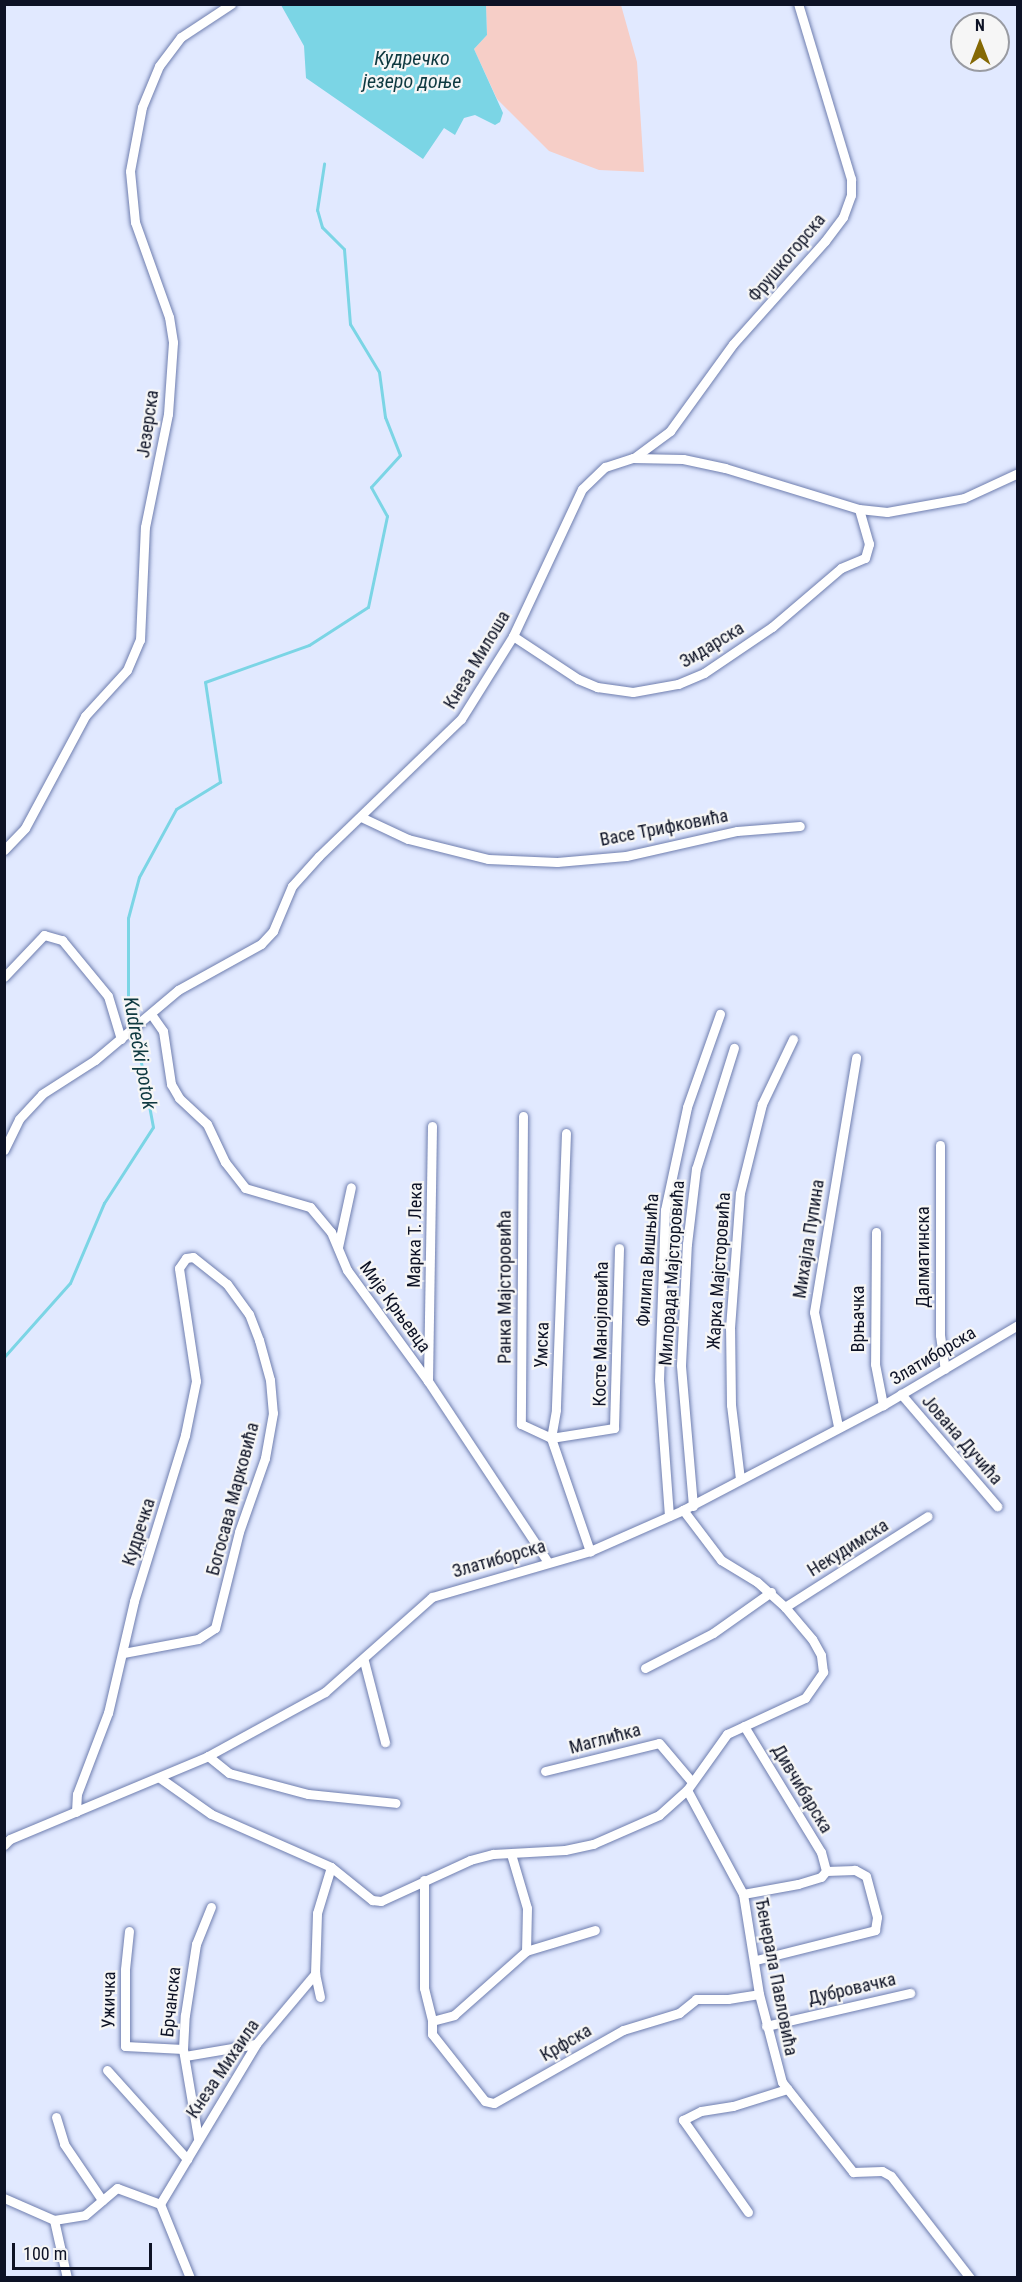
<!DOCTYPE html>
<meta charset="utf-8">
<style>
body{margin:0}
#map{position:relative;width:1022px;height:2282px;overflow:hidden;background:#e1e9ff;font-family:"Roboto Condensed",sans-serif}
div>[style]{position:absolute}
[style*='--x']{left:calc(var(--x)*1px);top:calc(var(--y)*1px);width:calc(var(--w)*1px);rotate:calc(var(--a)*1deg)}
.green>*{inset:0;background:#f6cec7}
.water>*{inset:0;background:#7bd5e5}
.stream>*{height:3px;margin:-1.5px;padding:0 1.5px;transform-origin:1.5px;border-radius:1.5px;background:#7bd5e5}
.roads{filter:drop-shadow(0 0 2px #6f7eaf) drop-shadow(0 0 2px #6f7eaf)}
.minor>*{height:9px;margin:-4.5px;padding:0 4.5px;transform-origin:4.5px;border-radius:4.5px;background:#fff}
span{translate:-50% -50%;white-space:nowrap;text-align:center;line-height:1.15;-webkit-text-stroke:4.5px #f6f6f6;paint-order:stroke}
.street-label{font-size:18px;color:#0d1225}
.water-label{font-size:20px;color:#0e3940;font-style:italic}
.frame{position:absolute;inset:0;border:6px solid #0d1225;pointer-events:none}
.north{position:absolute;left:950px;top:12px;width:60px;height:60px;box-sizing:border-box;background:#f6f6f6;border:2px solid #999ba2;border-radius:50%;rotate:0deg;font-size:16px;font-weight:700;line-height:24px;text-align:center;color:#0d1225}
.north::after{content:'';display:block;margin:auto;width:21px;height:27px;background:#856904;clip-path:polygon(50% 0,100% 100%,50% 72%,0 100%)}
.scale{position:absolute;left:12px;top:2243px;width:140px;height:27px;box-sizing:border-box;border:3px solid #0d1225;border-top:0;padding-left:8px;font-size:18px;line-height:21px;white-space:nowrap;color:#0d1225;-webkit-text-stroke:4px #f6f6f6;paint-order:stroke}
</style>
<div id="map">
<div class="green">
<div style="clip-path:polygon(486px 5px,621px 5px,637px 62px,644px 172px,599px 170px,549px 151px,497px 99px,474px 49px,487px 35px)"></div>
</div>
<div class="water">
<div style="clip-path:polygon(281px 5px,486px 5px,487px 35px,474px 49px,503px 113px,500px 122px,495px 125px,475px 115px,464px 118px,455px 135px,444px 128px,423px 159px,306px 78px,304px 46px)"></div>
</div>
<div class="stream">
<div style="--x:134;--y:1023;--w:23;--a:-105"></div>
<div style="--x:128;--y:1001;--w:83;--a:-90"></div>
<div style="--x:128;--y:918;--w:42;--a:-75"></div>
<div style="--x:139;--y:877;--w:77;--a:-61.4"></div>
<div style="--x:176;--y:809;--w:52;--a:-31.5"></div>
<div style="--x:220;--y:782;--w:101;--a:-98.5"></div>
<div style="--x:205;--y:682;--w:110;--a:-19.6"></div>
<div style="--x:309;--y:645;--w:70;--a:-32.8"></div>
<div style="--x:368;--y:607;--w:93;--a:-78.2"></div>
<div style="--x:387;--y:516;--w:33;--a:-119"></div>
<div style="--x:371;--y:487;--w:43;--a:-47.8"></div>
<div style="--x:400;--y:455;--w:41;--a:-111.5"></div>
<div style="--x:385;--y:417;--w:45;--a:-97.6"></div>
<div style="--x:379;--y:372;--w:56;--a:-121.1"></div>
<div style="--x:350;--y:324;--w:75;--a:-94.6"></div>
<div style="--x:344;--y:249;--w:31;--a:-135"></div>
<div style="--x:322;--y:227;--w:18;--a:-106"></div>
<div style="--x:317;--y:210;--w:47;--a:-81.3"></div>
<div style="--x:4;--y:1357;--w:99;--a:-48.3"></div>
<div style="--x:70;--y:1283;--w:87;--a:-67"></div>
<div style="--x:104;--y:1203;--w:90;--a:-57.2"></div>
<div style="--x:153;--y:1127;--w:99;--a:-100.5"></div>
</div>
<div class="roads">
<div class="minor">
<div style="--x:635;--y:457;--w:44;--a:-36.6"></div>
<div style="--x:670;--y:431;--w:107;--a:-54.1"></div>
<div style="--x:733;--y:344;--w:138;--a:-48.2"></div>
<div style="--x:825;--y:241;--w:30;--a:-53"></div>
<div style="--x:843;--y:217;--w:23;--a:-70"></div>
<div style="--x:851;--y:195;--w:16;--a:-90"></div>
<div style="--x:851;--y:179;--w:183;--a:-106.8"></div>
<div style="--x:513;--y:636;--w:78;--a:33.5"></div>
<div style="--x:578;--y:679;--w:21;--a:23"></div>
<div style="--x:597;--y:687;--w:36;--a:8"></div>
<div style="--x:633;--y:692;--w:46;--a:-10.1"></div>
<div style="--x:678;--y:684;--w:28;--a:-23"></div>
<div style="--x:704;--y:673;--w:82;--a:-34.1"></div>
<div style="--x:772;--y:627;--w:91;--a:-40.5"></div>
<div style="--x:841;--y:568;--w:26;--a:-23"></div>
<div style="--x:865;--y:558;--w:15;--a:-74"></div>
<div style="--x:869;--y:544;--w:36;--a:-106"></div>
<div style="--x:361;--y:817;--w:52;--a:25.1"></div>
<div style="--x:408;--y:839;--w:82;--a:14"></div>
<div style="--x:488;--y:859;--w:69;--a:2.5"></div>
<div style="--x:557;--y:862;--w:69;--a:-5"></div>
<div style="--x:626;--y:856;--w:114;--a:-12.7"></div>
<div style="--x:737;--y:831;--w:63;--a:-4.5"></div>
<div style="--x:4;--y:850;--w:30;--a:-46"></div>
<div style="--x:25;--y:828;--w:127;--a:-61.8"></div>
<div style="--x:85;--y:716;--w:62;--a:-47.6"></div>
<div style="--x:127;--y:670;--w:33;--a:-67"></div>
<div style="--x:140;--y:640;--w:113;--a:-87.5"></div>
<div style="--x:145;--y:527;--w:115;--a:-78.5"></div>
<div style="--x:168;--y:414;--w:72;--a:-86"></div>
<div style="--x:173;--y:342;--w:25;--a:-99"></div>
<div style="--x:169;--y:317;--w:101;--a:-109.7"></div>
<div style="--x:135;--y:222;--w:51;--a:-95.6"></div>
<div style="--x:130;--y:171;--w:65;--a:-79.4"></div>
<div style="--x:142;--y:107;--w:44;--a:-67.5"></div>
<div style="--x:159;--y:66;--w:36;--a:-53"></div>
<div style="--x:181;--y:37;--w:60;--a:-33.4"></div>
<div style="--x:4;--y:977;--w:58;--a:-46.4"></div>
<div style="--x:44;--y:935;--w:19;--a:16"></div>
<div style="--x:62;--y:940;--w:72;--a:50.6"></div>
<div style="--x:108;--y:996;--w:45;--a:73.2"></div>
<div style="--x:151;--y:1014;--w:21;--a:55"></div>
<div style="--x:163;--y:1031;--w:54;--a:81.4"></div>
<div style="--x:171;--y:1084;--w:16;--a:60"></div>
<div style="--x:179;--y:1098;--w:38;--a:43"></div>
<div style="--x:207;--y:1124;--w:42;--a:64.7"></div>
<div style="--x:225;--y:1162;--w:33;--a:52"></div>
<div style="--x:245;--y:1188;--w:68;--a:16.3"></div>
<div style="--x:310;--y:1207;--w:33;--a:50"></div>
<div style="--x:331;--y:1232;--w:41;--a:67.2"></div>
<div style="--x:347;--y:1270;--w:137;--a:53.9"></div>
<div style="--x:428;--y:1381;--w:216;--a:56.5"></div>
<div style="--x:523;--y:1116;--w:308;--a:90.4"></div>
<div style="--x:521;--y:1424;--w:33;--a:25"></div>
<div style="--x:551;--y:1438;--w:64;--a:-9"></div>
<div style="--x:614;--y:1428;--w:180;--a:-88.4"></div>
<div style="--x:566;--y:1133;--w:277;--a:92.1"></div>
<div style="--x:556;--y:1410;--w:28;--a:100"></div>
<div style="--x:551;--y:1438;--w:120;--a:71"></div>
<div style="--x:940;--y:1145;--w:190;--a:90"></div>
<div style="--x:940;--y:1335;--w:34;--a:82"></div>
<div style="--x:4;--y:1150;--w:34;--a:-64"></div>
<div style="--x:19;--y:1119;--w:34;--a:-47"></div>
<div style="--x:42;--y:1094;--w:63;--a:-32.7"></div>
<div style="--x:95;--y:1060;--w:109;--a:-40.1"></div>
<div style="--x:178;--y:990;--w:95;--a:-29"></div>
<div style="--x:261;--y:944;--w:18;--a:-47"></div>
<div style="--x:273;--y:931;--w:49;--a:-67.1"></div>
<div style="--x:292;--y:886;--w:40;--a:-48"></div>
<div style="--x:319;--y:856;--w:197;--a:-44"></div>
<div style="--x:461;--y:719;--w:98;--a:-57.9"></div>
<div style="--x:513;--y:636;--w:162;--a:-64.9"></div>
<div style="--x:582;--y:489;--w:32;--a:-44"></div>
<div style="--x:605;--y:467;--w:29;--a:-18"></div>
<div style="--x:633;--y:458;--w:50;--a:1.1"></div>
<div style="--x:683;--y:459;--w:43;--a:12.1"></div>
<div style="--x:725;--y:468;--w:140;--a:17"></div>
<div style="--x:859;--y:509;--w:28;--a:6"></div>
<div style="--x:887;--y:512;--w:78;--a:-10.3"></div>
<div style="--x:964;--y:498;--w:60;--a:-24.8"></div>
<div style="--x:876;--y:1232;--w:132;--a:90.4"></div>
<div style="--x:875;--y:1364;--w:42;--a:79"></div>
<div style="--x:338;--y:1247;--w:61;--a:-77.8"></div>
<div style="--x:428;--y:1381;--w:255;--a:-89.1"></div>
<div style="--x:901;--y:1394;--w:148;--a:49.4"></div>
<div style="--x:838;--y:1426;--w:116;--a:-101.9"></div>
<div style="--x:814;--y:1312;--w:258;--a:-80.6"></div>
<div style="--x:740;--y:1479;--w:75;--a:-96.9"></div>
<div style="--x:731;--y:1405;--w:77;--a:-90.7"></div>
<div style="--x:730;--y:1328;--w:135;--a:-85.8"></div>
<div style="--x:740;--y:1193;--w:92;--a:-76.1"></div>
<div style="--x:762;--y:1104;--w:72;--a:-64.5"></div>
<div style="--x:693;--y:1506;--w:142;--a:-94.9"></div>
<div style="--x:681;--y:1365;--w:121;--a:-87.2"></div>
<div style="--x:687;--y:1244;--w:76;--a:-83.2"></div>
<div style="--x:696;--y:1169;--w:127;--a:-72.6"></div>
<div style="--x:669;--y:1516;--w:136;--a:-94.2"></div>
<div style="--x:659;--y:1380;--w:170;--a:-88"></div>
<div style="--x:665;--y:1210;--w:105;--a:-77.9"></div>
<div style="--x:687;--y:1107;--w:99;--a:-70.5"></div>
<div style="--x:785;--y:1607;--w:169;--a:-32.5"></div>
<div style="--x:364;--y:1661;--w:84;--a:75.5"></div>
<div style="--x:645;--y:1668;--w:76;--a:-27.2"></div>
<div style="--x:713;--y:1633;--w:71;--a:-35.3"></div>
<div style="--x:744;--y:1726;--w:148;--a:58.6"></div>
<div style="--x:821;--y:1852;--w:20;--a:75"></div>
<div style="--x:208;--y:1756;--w:27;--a:39"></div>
<div style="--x:229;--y:1773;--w:82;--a:14.9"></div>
<div style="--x:308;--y:1794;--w:88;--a:5.8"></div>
<div style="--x:545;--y:1771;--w:117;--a:-13.8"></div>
<div style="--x:659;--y:1743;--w:51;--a:49.8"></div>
<div style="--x:160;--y:1778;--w:62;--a:35.2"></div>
<div style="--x:211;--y:1814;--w:131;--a:23.8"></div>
<div style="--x:331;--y:1867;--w:53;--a:38.8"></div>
<div style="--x:372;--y:1900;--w:9;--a:6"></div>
<div style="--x:381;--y:1901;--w:98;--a:-24.7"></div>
<div style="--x:470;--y:1860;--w:24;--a:-15"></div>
<div style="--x:493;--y:1854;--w:72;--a:-3.2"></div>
<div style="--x:565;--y:1850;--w:29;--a:-12"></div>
<div style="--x:593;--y:1844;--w:72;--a:-23.7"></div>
<div style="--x:659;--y:1815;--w:38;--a:-42"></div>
<div style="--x:687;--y:1790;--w:69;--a:-54.5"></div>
<div style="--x:727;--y:1734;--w:86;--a:-24.8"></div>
<div style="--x:805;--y:1698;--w:32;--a:-55"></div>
<div style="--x:823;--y:1672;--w:17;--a:-97"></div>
<div style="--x:821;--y:1655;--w:18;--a:-119"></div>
<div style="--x:812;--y:1639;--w:42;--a:-130.2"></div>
<div style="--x:785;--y:1607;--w:38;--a:-138"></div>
<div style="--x:757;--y:1582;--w:42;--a:-148.6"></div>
<div style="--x:721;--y:1560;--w:63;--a:-127.2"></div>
<div style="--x:687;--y:1790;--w:118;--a:61.7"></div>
<div style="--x:743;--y:1894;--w:101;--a:80.9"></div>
<div style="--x:759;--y:1994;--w:91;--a:75.4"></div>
<div style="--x:782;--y:2082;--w:115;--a:51.7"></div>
<div style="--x:853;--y:2172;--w:29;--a:-2"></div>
<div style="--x:882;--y:2171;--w:10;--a:29"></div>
<div style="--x:891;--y:2176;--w:129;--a:52.2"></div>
<div style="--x:76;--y:1812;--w:18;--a:-87"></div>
<div style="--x:77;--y:1794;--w:87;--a:-69.1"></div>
<div style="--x:108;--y:1713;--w:115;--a:-76.9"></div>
<div style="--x:134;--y:1601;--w:174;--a:-72.9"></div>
<div style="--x:185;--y:1435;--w:55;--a:-78.5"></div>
<div style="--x:196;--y:1381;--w:114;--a:-98.6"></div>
<div style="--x:179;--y:1268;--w:12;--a:-55"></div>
<div style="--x:186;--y:1258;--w:7;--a:-8"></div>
<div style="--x:193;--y:1257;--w:43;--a:38.5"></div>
<div style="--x:227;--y:1284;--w:37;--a:54"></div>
<div style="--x:249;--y:1314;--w:28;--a:69"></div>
<div style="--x:259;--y:1340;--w:41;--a:74.6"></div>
<div style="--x:270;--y:1380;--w:33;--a:85"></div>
<div style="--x:273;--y:1413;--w:46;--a:100.1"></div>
<div style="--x:265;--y:1458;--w:78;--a:109.4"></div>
<div style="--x:239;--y:1532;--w:99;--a:104"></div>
<div style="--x:215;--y:1628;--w:20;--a:147"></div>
<div style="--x:198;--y:1639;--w:76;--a:169.4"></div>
<div style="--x:4;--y:1845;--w:8;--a:-45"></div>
<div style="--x:10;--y:1839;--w:215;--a:-22.7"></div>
<div style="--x:208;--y:1756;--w:133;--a:-28.7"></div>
<div style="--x:325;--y:1692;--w:143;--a:-41.6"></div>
<div style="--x:432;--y:1597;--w:165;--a:-16.2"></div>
<div style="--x:590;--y:1551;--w:102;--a:-23.8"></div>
<div style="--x:683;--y:1510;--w:226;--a:-27.7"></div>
<div style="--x:883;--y:1405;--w:157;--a:-30.7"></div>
<div style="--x:511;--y:1854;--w:56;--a:73.5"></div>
<div style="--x:527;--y:1908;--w:43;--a:91.3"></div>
<div style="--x:424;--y:1880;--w:108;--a:90"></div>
<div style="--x:424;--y:1988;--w:34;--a:76"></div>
<div style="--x:743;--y:1894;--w:56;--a:-10.3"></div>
<div style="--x:798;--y:1884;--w:24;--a:-17"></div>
<div style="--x:821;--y:1877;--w:8;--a:-50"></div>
<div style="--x:129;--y:1931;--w:39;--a:96"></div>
<div style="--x:125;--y:1970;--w:76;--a:90"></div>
<div style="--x:125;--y:2046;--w:58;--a:3"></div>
<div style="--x:756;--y:1960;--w:123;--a:-14.1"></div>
<div style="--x:875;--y:1930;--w:13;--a:-81"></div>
<div style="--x:877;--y:1917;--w:42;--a:-105"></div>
<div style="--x:866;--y:1876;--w:13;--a:-151"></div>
<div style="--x:855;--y:1870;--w:29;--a:178"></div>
<div style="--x:320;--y:1997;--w:24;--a:-102"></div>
<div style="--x:315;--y:1974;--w:61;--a:-88.1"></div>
<div style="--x:317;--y:1913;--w:48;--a:-73.1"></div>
<div style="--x:432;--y:2021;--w:13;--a:90"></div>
<div style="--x:432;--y:2034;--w:85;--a:51.7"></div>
<div style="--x:485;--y:2101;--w:9;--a:13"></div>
<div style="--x:494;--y:2103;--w:148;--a:-29.5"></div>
<div style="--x:623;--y:2030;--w:59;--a:-16.9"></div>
<div style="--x:679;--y:2013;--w:22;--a:-39"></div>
<div style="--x:696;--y:1999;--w:32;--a:0"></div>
<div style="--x:728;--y:1999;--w:31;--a:-9"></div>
<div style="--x:432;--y:2021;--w:23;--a:-15"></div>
<div style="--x:454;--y:2015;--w:96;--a:-41.6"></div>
<div style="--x:526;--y:1951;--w:72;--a:-16.9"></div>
<div style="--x:766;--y:2026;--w:148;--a:-12.9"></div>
<div style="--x:185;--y:2056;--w:72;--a:-9.6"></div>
<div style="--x:107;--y:2070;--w:120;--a:48"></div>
<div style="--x:56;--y:2117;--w:28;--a:73"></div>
<div style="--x:64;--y:2144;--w:68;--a:55.8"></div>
<div style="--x:198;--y:2138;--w:90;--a:-99.6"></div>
<div style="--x:183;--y:2049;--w:34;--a:-87"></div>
<div style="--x:185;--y:2015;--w:72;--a:-81.2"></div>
<div style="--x:196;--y:1944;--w:40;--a:-68"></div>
<div style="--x:4;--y:2198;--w:55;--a:23.7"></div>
<div style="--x:54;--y:2220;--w:31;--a:-9"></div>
<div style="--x:85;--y:2215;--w:42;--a:-40.2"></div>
<div style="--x:117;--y:2188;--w:46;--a:20.4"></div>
<div style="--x:160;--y:2204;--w:187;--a:-59"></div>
<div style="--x:256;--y:2044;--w:92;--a:-49.9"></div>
<div style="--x:160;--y:2204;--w:80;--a:67.9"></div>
<div style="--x:748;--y:2212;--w:113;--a:-125.2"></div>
<div style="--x:683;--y:2120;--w:20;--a:-27"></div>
<div style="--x:701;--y:2111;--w:32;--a:-9"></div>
<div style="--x:733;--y:2106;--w:57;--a:-17.5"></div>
<div style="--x:54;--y:2220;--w:59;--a:77.4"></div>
</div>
</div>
<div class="street-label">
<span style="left:787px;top:258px;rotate:-50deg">Фрушкогорска</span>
<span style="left:148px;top:424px;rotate:-82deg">Језерска</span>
<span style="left:712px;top:645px;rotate:-31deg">Зидарска</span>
<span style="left:477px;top:660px;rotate:-59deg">Кнеза Милоша</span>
<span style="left:664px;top:828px;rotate:-11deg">Васе Трифковића</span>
<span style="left:415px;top:1235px;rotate:-89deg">Марка Т. Лека</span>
<span style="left:809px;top:1239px;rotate:-81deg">Михајла Пупина</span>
<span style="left:923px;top:1257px;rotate:-90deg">Далматинска</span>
<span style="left:648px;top:1260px;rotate:-86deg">Филипа Вишњића</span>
<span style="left:719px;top:1271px;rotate:-86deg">Жарка Мајсторовића</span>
<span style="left:672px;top:1273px;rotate:-86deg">Милорада Мајсторовића</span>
<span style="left:505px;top:1287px;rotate:-90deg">Ранка Мајсторовића</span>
<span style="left:395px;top:1307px;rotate:54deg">Мије Крњевца</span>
<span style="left:858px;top:1319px;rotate:-90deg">Врњачка</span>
<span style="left:601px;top:1334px;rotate:-89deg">Косте Манојловића</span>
<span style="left:542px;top:1345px;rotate:-88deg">Умска</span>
<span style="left:933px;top:1356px;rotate:-31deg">Златиборска</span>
<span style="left:962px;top:1440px;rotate:49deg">Јована Дучића</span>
<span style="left:233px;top:1499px;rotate:-75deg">Богосава Марковића</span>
<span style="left:139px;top:1532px;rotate:-72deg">Кудречка</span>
<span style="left:848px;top:1548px;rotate:-32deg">Некудимска</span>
<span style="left:499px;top:1559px;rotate:-16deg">Златиборска</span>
<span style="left:605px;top:1739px;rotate:-15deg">Маглићка</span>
<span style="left:802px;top:1789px;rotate:59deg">Дивчибарска</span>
<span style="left:776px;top:1977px;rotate:79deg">Ђенерала Павловића</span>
<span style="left:852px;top:1989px;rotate:-13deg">Дубровачка</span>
<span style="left:109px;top:2000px;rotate:-89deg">Ужичка</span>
<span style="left:171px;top:2002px;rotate:-84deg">Брчанска</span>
<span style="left:566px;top:2043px;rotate:-30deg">Крфска</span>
<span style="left:223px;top:2069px;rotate:-56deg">Кнеза Михаила</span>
</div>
<div class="water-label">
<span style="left:412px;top:70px">Кудречко<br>језеро доње</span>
<span style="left:140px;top:1053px;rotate:80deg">Kudrečki potok</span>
</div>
<div class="frame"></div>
<div class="north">N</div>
<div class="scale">100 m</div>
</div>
